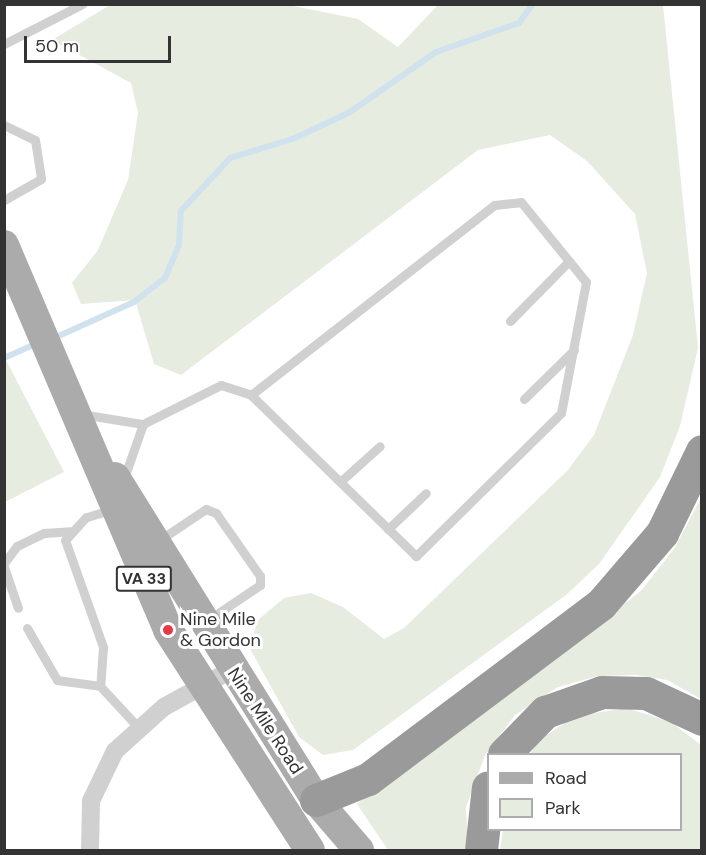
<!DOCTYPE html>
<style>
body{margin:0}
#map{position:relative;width:706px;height:855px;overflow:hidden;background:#fff;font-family:"DM Sans",sans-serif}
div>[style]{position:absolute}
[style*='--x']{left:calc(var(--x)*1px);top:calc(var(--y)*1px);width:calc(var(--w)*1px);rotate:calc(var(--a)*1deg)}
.green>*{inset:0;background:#e6ecdf}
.stream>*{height:6px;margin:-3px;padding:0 3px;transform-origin:3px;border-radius:3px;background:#cfe2ee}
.service>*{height:9px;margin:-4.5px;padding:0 4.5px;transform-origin:4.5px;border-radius:4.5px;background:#d0d0d0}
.minor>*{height:18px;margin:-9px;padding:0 9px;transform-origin:9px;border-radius:9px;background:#d0d0d0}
.primary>*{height:30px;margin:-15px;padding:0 15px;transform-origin:15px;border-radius:15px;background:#ababab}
.motorway>*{height:33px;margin:-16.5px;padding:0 16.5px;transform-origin:16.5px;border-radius:16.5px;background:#9a9a9a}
.dots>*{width:16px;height:16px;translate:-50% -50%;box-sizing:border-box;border:3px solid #fff;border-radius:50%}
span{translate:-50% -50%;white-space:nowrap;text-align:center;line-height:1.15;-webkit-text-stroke:6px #fff;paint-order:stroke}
.shield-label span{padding:2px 4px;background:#fff;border:2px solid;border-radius:4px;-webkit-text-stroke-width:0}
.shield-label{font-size:16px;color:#333;font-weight:700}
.poi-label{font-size:18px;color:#333}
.left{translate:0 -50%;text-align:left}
.street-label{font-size:18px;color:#333}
.frame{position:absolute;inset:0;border:6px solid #333;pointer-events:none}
.legend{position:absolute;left:487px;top:753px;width:195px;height:78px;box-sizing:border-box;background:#fff;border:2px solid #adadad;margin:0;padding:8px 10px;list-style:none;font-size:18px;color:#333}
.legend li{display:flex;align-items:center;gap:12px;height:30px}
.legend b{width:30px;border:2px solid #adadad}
.scale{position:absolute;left:24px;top:36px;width:147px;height:27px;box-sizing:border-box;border:3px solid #333;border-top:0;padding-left:8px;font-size:18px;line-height:21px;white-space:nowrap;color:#333;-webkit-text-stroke:4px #fff;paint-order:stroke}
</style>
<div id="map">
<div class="green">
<div style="clip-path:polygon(110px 5px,288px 5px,358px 19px,398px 47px,438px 5px,663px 5px,698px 348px,680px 426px,660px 477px,599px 564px,566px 595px,353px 750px,323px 755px,299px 737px,249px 647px,258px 620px,284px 598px,311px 593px,343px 607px,384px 639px,404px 628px,568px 470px,594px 435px,633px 335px,647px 273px,635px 214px,587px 161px,550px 135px,478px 150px,181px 375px,154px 364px,135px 300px,81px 304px,72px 283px,98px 250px,128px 180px,138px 113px,131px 83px,52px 40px)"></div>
<div style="clip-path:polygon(5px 358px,64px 472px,5px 502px,4px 502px)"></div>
<div style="clip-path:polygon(701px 498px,701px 699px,667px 680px,636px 675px,598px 676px,558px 687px,515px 715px,485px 755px,466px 807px,468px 850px,388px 850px,357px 804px,641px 591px,674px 549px)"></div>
<div style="clip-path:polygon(626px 708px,671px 722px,701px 745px,701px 850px,500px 850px,503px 830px,680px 830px,680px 754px,530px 754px,539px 740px,576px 716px)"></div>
</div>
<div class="stream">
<div style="--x:52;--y:339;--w:90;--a:-24.3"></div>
<div style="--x:134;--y:302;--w:39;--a:-38"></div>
<div style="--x:165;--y:278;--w:36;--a:-67"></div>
<div style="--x:179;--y:245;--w:34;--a:-87"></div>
<div style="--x:181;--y:211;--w:72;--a:-47.2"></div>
<div style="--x:230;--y:158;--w:68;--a:-17.1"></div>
<div style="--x:295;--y:138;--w:61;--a:-25.3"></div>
<div style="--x:350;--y:112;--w:105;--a:-34.9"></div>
<div style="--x:436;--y:52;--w:88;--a:-19.3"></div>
<div style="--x:519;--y:23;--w:24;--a:-54"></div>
<div style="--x:4;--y:358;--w:35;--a:-24"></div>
</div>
<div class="service">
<div style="--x:4;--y:44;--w:88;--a:-27.1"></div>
<div style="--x:4;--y:125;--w:34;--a:26"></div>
<div style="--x:35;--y:140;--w:39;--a:81"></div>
<div style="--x:41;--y:179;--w:43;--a:150.4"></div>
<div style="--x:510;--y:321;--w:84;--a:-45.5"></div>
<div style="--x:524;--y:399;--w:70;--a:-44.4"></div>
<div style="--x:81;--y:414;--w:63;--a:9.2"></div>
<div style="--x:143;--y:424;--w:87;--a:-26.6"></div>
<div style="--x:221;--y:385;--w:32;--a:18"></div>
<div style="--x:251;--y:395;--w:308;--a:-38"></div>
<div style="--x:494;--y:205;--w:27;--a:-6"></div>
<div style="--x:521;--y:202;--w:103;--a:50.9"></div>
<div style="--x:586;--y:282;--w:133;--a:100.8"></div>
<div style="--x:561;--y:413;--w:204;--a:135.4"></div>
<div style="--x:416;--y:556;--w:231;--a:-135.7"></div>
<div style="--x:124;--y:478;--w:57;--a:-70.6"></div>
<div style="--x:341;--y:481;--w:52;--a:-41.9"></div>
<div style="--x:113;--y:509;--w:28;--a:163"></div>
<div style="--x:86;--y:517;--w:31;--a:132"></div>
<div style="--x:65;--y:540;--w:114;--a:70.4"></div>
<div style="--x:103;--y:647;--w:39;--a:94"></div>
<div style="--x:100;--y:686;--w:56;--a:47.2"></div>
<div style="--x:388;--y:529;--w:52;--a:-43.5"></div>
<div style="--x:158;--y:541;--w:58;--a:-33.7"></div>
<div style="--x:206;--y:509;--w:11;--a:22"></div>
<div style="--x:216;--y:513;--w:77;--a:55.1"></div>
<div style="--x:260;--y:576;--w:9;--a:90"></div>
<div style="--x:260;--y:585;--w:63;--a:146.1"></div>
<div style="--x:4;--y:563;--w:21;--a:-53"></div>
<div style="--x:17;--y:546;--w:30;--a:-26"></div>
<div style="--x:44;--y:533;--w:26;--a:-4"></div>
<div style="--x:4;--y:567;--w:43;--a:71.1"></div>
<div style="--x:27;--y:628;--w:60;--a:60"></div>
<div style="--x:57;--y:680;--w:43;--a:7.9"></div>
</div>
<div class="minor">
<div style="--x:90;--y:850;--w:49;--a:-88.8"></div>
<div style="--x:91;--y:801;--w:55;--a:-64.4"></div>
<div style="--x:115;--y:751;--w:66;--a:-41.9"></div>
<div style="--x:164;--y:707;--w:77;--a:-28.9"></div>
</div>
<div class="primary">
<div style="--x:4;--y:245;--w:418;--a:66.9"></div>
<div style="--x:168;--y:630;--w:262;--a:57.2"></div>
<div style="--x:115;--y:477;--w:380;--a:58.1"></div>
<div style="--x:316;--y:800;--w:66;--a:49.3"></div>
</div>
<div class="motorway">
<div style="--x:504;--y:754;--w:59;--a:-45.7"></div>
<div style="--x:545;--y:712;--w:60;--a:-19.3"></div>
<div style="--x:602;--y:692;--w:44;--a:1.3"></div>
<div style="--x:646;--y:693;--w:62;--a:24.9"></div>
<div style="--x:316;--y:800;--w:56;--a:-22"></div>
<div style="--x:368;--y:779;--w:291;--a:-36.9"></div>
<div style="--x:601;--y:604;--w:94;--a:-49.3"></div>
<div style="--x:662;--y:533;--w:91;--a:-64"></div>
<div style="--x:481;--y:850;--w:63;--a:-83.7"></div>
</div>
<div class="dots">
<div style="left:168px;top:630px;background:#e63946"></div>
</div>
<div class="shield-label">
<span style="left:144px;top:579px">VA 33</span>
</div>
<div class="poi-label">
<span class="left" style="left:180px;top:630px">Nine Mile<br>&amp; Gordon</span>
</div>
<div class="street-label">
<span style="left:265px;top:721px;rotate:57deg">Nine Mile Road</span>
</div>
<div class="frame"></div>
<ul class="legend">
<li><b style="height:8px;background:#ababab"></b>Road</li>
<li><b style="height:16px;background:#e6ecdf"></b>Park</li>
</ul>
<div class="scale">50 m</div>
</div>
